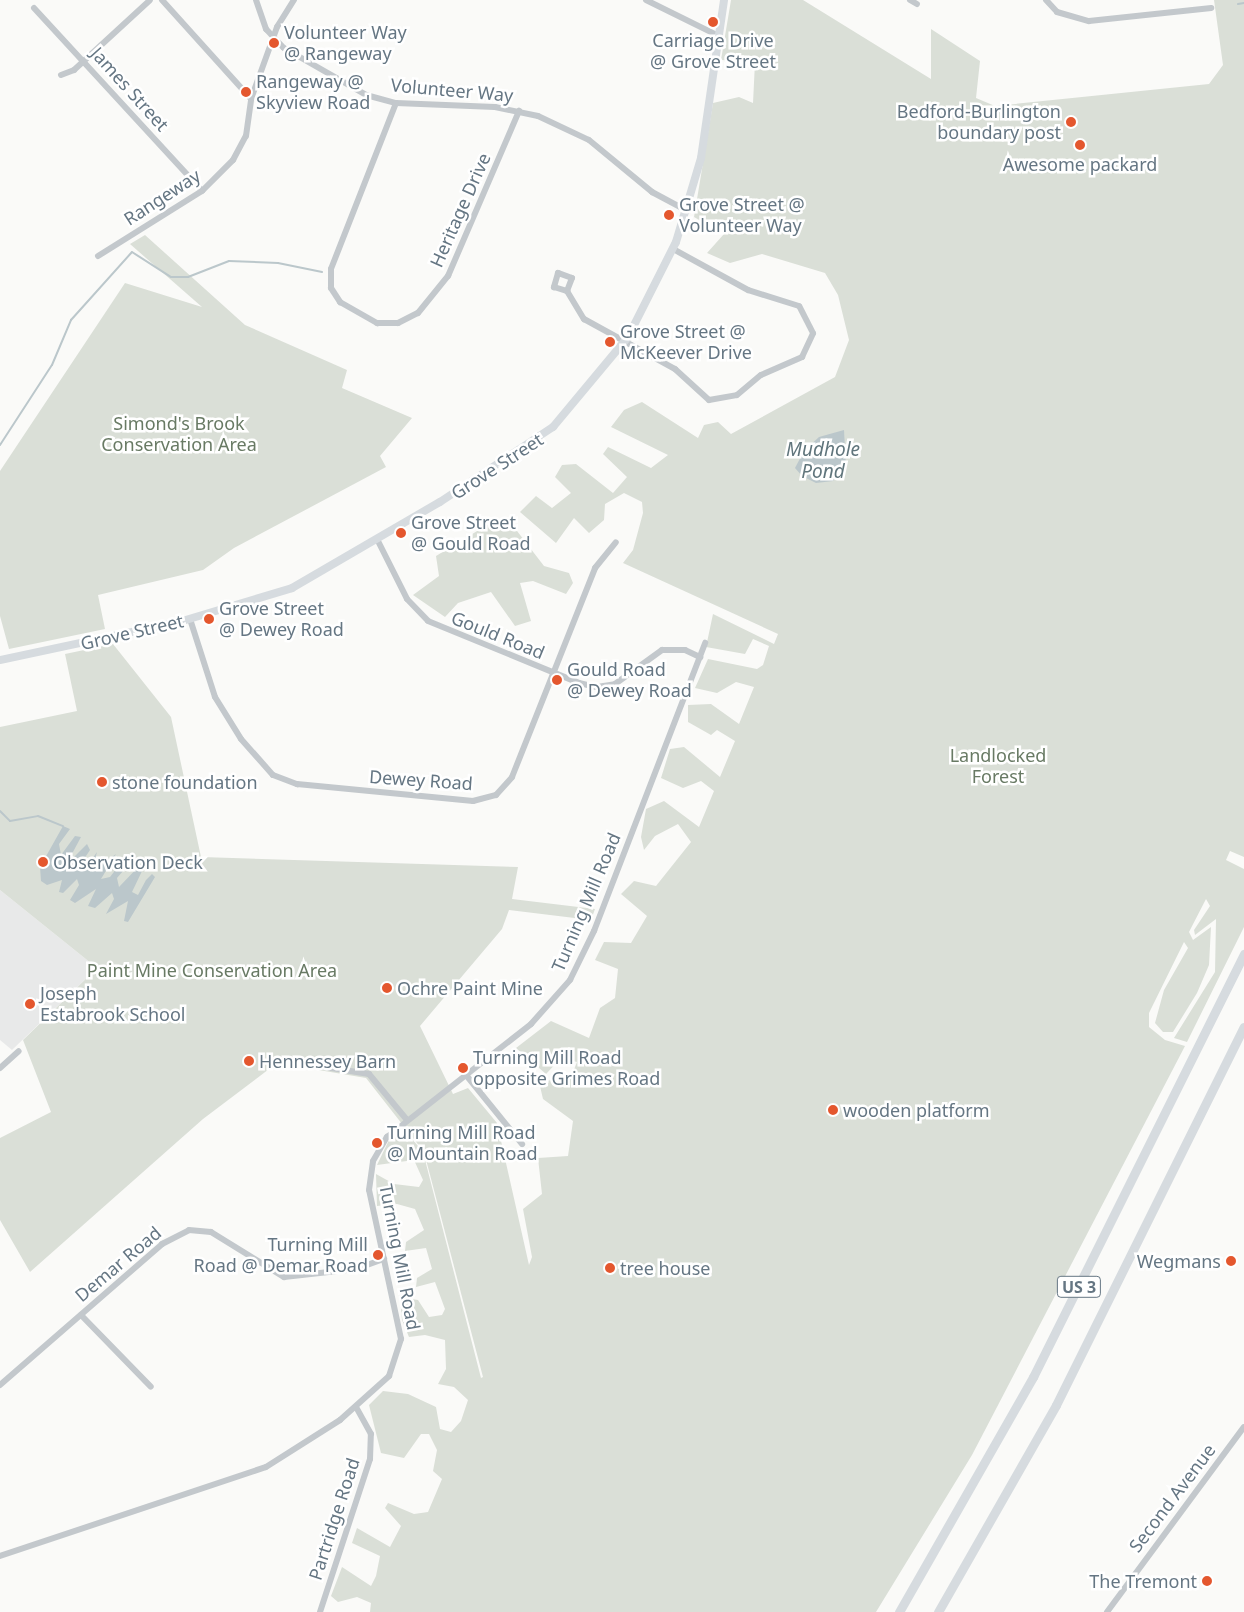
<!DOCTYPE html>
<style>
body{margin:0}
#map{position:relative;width:1244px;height:1612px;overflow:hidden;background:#fafaf8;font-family:"Noto Sans",sans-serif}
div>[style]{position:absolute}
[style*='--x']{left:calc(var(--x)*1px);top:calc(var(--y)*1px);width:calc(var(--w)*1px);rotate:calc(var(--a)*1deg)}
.built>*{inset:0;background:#e8e9e9}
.green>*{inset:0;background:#dadfd7}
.water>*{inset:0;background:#bbc7cb}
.stream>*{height:2px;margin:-1px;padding:0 1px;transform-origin:1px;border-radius:1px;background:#bbc7cb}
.minor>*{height:6px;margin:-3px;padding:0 3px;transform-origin:3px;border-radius:3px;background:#c3c8cc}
.major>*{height:8px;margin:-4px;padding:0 4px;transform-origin:4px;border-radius:4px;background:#d6dbdf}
.highway>*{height:9px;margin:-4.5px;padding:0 4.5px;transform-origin:4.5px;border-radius:4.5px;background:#d6dbdf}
.dots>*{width:14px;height:14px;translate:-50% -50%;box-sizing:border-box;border:2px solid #fff;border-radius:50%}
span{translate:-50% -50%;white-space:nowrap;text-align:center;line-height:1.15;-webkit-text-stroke:5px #fff;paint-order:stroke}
.shield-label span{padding:1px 4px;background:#fff;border:1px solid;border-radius:4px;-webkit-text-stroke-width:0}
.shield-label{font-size:16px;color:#657683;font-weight:700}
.poi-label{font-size:18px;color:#657683}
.left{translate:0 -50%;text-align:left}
.right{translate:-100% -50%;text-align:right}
.street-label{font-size:18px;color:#657683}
.park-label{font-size:18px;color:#687a64}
.water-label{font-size:19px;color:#60757c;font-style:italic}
</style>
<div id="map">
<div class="built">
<div style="clip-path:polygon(0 890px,97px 968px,12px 1050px,0 1040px)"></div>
</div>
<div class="green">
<div style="clip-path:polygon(731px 0,803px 0,931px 79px,931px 29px,980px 61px,976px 98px,995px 106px,1209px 84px,1223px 65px,1214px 0,1244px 0,1244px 857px,1230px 851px,1226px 860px,1244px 869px,1244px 927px,1187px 1042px,1174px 1038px,1215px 972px,1216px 919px,1195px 935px,1194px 930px,1210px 906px,1206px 899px,1189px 932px,1193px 940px,1211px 927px,1209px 965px,1197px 993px,1173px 1032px,1163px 1032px,1155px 1023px,1164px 990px,1188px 948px,1184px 942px,1149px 1013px,1149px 1027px,1165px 1040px,1185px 1046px,972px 1455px,876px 1612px,370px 1612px,371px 1603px,357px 1597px,338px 1602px,331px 1596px,342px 1567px,371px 1586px,376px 1576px,380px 1556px,352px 1543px,357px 1528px,390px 1547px,401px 1526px,385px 1508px,388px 1503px,414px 1514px,428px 1512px,442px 1479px,433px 1471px,437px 1450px,429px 1434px,421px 1434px,404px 1458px,381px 1453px,369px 1405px,383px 1391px,408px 1394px,436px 1407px,440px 1429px,451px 1432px,461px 1421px,468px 1400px,454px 1387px,438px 1384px,446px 1369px,445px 1340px,425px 1335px,409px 1337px,402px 1320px,400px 1297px,418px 1300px,429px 1317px,442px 1315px,445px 1309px,435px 1282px,416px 1287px,417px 1278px,432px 1269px,426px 1248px,405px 1251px,406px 1242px,424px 1230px,415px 1209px,397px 1204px,377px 1206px,376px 1174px,394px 1184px,419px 1187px,423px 1180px,414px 1160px,377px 1165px,389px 1140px,403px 1128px,423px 1152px,481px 1378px,483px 1377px,424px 1152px,366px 1078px,277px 1063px,203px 1119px,30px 1272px,0 1220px,0 1138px,51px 1112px,23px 1040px,97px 968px,0 890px,0 727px,77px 711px,65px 654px,113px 644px,171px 717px,201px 857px,518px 867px,512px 899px,595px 909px,591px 920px,509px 910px,502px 929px,420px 1026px,453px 1094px,468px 1088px,497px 1123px,529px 1265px,532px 1257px,523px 1209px,542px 1194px,538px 1158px,568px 1156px,573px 1121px,543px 1099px,539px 1082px,571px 1077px,577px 1062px,561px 1058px,546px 1074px,516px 1048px,551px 1021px,589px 1038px,600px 1008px,615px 998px,618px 969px,595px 960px,604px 942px,631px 943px,647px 916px,621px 894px,634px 881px,656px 886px,691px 842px,678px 824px,655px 836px,644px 850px,641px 837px,646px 809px,664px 801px,699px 827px,714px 791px,701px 781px,683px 788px,661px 778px,670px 749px,684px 747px,720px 777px,735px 741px,717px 730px,711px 735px,688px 722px,688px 705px,711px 704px,739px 724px,754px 687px,736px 682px,717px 693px,695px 688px,708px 659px,757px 669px,763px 665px,769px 646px,753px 639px,745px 654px,706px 647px,713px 614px,774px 644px,778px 634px,623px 563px,633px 550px,643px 513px,642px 502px,624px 493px,605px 504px,604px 520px,589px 533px,574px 518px,556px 543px,520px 512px,536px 496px,552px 508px,571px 493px,555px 477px,562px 465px,576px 464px,613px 493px,627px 477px,603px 454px,608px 447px,651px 468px,668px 455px,611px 427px,624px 410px,642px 402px,698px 438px,704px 425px,718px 422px,731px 434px,835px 377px,849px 340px,838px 295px,825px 273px,762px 254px,730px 263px,707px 253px,724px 234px,694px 217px,713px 103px,739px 97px,753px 103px,755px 62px,721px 60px)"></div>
<div style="clip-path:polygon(145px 235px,245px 325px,347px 370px,342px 388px,412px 418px,380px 456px,386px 467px,234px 548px,203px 570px,98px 595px,105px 629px,9px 649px,0 616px,0 471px,125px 283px,202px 307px,130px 244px)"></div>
<div style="clip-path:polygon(507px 518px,544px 566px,569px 573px,573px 583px,566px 594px,533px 581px,520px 583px,531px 621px,515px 626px,491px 592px,458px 603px,445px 617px,413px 595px,439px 576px,436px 556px,492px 522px)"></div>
</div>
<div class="water">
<div style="clip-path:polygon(844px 430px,846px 467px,833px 481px,816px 483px,802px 476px,795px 468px,804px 451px,819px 437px)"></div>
<div style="clip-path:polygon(63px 826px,70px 829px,59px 844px,61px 855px,75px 836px,81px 837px,66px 865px,87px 844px,90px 850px,80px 865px,85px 869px,97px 852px,92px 872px,116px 854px,101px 879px,110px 877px,124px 859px,129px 859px,129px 864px,117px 878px,119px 887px,141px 864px,143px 869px,132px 892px,138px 895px,146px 880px,152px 874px,155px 877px,128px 922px,124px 921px,128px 901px,106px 914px,114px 899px,112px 893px,95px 908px,88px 906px,96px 889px,75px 903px,70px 900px,79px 885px,77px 879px,63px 893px,59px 892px,62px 880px,47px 885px,41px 881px,40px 867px)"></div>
</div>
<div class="stream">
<div style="--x:1238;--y:4;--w:6;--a:-9"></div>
<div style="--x:0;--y:445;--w:95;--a:-57"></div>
<div style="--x:52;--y:365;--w:49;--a:-67.1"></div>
<div style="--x:71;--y:320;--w:91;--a:-48.1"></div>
<div style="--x:132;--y:252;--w:46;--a:32.7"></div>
<div style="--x:171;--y:277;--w:17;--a:0"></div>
<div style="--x:188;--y:277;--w:44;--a:-21.3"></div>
<div style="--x:229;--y:261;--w:49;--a:2.3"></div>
<div style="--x:278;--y:263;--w:45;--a:11.6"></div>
<div style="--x:0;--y:811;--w:14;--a:45"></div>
<div style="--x:10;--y:821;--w:28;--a:-10"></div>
<div style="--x:38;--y:816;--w:27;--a:22"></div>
</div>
<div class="minor">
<div style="--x:162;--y:0;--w:133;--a:48"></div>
<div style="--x:256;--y:0;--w:31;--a:71"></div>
<div style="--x:266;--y:29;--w:26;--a:47"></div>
<div style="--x:284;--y:48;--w:95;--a:29.8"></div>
<div style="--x:366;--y:95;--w:31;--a:15"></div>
<div style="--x:396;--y:103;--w:99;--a:2.3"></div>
<div style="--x:495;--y:107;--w:44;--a:11.8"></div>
<div style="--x:538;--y:116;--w:56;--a:25.2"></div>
<div style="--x:589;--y:140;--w:82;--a:39.5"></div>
<div style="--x:652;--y:192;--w:40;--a:28"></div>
<div style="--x:646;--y:0;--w:81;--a:26.3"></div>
<div style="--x:910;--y:0;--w:8;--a:30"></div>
<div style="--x:1046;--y:0;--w:16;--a:47"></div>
<div style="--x:1057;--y:12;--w:33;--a:16"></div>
<div style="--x:1089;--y:21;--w:123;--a:-6.1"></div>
<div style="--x:34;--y:8;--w:248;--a:47.4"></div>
<div style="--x:61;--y:75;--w:14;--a:-21"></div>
<div style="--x:74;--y:70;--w:103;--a:-42.6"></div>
<div style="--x:396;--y:103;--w:178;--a:111.4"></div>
<div style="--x:331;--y:269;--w:19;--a:90"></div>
<div style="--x:331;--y:288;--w:17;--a:57"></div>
<div style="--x:340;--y:302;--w:43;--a:29.6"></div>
<div style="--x:377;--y:323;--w:21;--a:0"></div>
<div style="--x:398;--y:323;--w:22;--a:-27"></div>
<div style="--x:418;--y:313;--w:48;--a:-51"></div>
<div style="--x:448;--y:276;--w:180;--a:-66.7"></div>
<div style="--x:98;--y:256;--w:123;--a:-32"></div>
<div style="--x:202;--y:191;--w:44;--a:-45"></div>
<div style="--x:233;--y:160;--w:27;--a:-62"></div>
<div style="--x:246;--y:136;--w:37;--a:-82"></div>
<div style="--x:251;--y:99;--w:77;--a:-70.1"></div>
<div style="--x:277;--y:27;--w:32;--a:-58"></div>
<div style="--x:567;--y:291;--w:14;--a:-69"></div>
<div style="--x:572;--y:278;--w:15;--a:-160"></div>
<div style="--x:558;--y:273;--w:15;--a:106"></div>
<div style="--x:554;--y:287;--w:14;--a:17"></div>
<div style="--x:567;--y:291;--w:33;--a:59"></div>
<div style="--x:584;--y:319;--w:104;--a:28.8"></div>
<div style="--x:675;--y:369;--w:46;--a:42.4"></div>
<div style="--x:709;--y:400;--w:28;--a:-10"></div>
<div style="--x:737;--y:395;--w:31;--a:-40"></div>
<div style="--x:761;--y:375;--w:45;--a:-23.7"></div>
<div style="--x:802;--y:357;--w:26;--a:-65"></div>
<div style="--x:813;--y:333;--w:30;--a:-117"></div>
<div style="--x:799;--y:306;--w:53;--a:-162.6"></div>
<div style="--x:748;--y:290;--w:85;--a:-151.3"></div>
<div style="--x:377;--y:539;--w:67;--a:63.4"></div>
<div style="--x:407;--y:599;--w:30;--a:46"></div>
<div style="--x:428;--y:621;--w:163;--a:22.3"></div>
<div style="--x:579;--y:683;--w:18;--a:13"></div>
<div style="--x:597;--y:687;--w:18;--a:-9"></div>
<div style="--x:615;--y:684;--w:58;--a:-35.9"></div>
<div style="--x:662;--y:650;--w:23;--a:0"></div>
<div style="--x:685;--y:650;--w:17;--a:25"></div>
<div style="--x:190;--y:619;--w:82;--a:72.2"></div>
<div style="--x:215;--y:697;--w:49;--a:58.2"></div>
<div style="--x:241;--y:739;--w:48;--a:48.4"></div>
<div style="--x:273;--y:775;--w:26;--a:21"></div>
<div style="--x:297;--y:784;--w:177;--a:5.5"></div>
<div style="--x:473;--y:801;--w:24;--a:-15"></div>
<div style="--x:496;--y:795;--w:24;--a:-48"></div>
<div style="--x:512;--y:777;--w:225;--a:-68.3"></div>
<div style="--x:595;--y:568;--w:33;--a:-51"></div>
<div style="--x:294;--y:1062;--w:76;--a:9.1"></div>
<div style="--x:369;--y:1074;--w:60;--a:50.4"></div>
<div style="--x:0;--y:1068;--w:25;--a:-42"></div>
<div style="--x:466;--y:1075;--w:89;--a:50.9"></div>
<div style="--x:81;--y:1315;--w:100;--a:45.8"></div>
<div style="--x:0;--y:1385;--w:215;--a:-41"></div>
<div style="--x:162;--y:1244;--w:30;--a:-27"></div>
<div style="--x:189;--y:1230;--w:22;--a:5"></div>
<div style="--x:211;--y:1232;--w:86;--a:31.7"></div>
<div style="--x:284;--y:1277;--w:72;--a:-6.3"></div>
<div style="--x:356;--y:1269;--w:30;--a:-20"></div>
<div style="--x:0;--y:1556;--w:280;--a:-18.5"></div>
<div style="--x:266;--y:1467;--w:88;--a:-32.4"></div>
<div style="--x:340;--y:1420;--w:66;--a:-41.9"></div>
<div style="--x:389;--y:1376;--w:39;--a:-72"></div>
<div style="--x:401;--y:1339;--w:152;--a:-102.1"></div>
<div style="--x:369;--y:1190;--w:29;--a:-82"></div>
<div style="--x:373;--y:1161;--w:28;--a:-60"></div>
<div style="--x:387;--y:1137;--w:183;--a:-38.1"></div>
<div style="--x:531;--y:1024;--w:59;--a:-48.4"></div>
<div style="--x:570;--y:980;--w:55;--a:-63.9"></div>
<div style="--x:594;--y:931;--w:309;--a:-68.9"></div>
<div style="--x:320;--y:1612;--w:161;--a:-71.9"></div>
<div style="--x:370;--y:1459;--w:25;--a:-88"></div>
<div style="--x:371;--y:1434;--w:31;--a:-119"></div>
<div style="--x:1107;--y:1612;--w:230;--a:-53.5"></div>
</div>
<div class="major">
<div style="--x:0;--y:660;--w:183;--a:-12"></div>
<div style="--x:179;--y:622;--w:118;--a:-16.7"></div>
<div style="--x:292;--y:588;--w:171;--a:-30.2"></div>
<div style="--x:440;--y:502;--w:136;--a:-33.6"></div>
<div style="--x:553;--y:427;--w:117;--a:-50.2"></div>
<div style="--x:628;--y:337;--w:106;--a:-63.2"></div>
<div style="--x:676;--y:242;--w:88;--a:-73.4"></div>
<div style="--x:701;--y:158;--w:160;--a:-81.7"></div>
</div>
<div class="highway">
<div style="--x:899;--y:1612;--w:271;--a:-60.3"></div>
<div style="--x:1033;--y:1377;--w:473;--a:-63.5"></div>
<div style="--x:938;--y:1612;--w:238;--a:-60.3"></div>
<div style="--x:1056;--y:1405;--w:422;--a:-63.6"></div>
</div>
<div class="dots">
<div style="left:713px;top:22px;background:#e4572e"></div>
<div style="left:274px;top:43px;background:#e4572e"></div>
<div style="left:246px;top:92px;background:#e4572e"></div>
<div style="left:1071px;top:122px;background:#e4572e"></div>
<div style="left:1080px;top:145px;background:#e4572e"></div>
<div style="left:669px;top:215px;background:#e4572e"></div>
<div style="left:610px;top:342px;background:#e4572e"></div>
<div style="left:401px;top:533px;background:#e4572e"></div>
<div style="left:209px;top:619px;background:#e4572e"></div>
<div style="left:557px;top:680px;background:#e4572e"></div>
<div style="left:102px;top:782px;background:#e4572e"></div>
<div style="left:43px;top:862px;background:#e4572e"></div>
<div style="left:387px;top:988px;background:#e4572e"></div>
<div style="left:30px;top:1004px;background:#e4572e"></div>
<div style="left:249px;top:1061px;background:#e4572e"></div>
<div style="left:463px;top:1068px;background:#e4572e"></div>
<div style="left:833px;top:1110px;background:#e4572e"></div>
<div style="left:377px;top:1143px;background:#e4572e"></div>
<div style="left:378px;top:1255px;background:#e4572e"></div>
<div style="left:1231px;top:1261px;background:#e4572e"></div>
<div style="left:610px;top:1268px;background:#e4572e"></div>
<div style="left:1207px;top:1581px;background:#e4572e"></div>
</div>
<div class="shield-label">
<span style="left:1079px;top:1287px">US 3</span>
</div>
<div class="poi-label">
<span class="left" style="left:284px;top:43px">Volunteer Way<br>@ Rangeway</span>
<span style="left:713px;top:51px">Carriage Drive<br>@ Grove Street</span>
<span class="left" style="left:256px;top:92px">Rangeway @<br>Skyview Road</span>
<span class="right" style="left:1061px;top:122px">Bedford-Burlington<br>boundary post</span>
<span style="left:1080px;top:164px">Awesome packard</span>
<span class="left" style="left:679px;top:215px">Grove Street @<br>Volunteer Way</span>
<span class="left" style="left:620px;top:342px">Grove Street @<br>McKeever Drive</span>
<span class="left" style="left:411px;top:533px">Grove Street<br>@ Gould Road</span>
<span class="left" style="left:219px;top:619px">Grove Street<br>@ Dewey Road</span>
<span class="left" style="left:567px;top:680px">Gould Road<br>@ Dewey Road</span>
<span class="left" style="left:112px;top:782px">stone foundation</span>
<span class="left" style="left:53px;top:862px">Observation Deck</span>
<span class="left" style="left:397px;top:988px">Ochre Paint Mine</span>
<span class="left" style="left:40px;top:1004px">Joseph<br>Estabrook School</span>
<span class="left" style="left:473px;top:1068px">Turning Mill Road<br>opposite Grimes Road</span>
<span class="left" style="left:259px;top:1061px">Hennessey Barn</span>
<span class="left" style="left:843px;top:1110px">wooden platform</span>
<span class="left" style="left:387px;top:1143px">Turning Mill Road<br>@ Mountain Road</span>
<span class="right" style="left:368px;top:1255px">Turning Mill<br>Road @ Demar Road</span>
<span class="right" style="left:1221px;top:1261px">Wegmans</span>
<span class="left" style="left:620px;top:1268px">tree house</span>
<span class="right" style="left:1197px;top:1581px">The Tremont</span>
</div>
<div class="street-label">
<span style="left:130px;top:89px;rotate:48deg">James Street</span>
<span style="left:452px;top:90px;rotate:5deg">Volunteer Way</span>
<span style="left:162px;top:197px;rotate:-33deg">Rangeway</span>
<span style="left:460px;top:210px;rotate:-66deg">Heritage Drive</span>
<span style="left:497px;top:466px;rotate:-33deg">Grove Street</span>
<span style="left:132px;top:632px;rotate:-13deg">Grove Street</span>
<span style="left:498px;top:635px;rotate:22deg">Gould Road</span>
<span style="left:421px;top:780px;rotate:4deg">Dewey Road</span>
<span style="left:586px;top:902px;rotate:-67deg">Turning Mill Road</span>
<span style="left:400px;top:1257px;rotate:79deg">Turning Mill Road</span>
<span style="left:118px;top:1264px;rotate:-40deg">Demar Road</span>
<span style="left:1172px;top:1498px;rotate:-53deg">Second Avenue</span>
<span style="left:334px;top:1519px;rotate:-72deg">Partridge Road</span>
</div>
<div class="park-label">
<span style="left:179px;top:434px">Simond's Brook<br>Conservation Area</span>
<span style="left:998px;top:766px">Landlocked<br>Forest</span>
<span style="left:212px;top:970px">Paint Mine Conservation Area</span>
</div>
<div class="water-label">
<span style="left:823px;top:461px">Mudhole<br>Pond</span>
</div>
</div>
